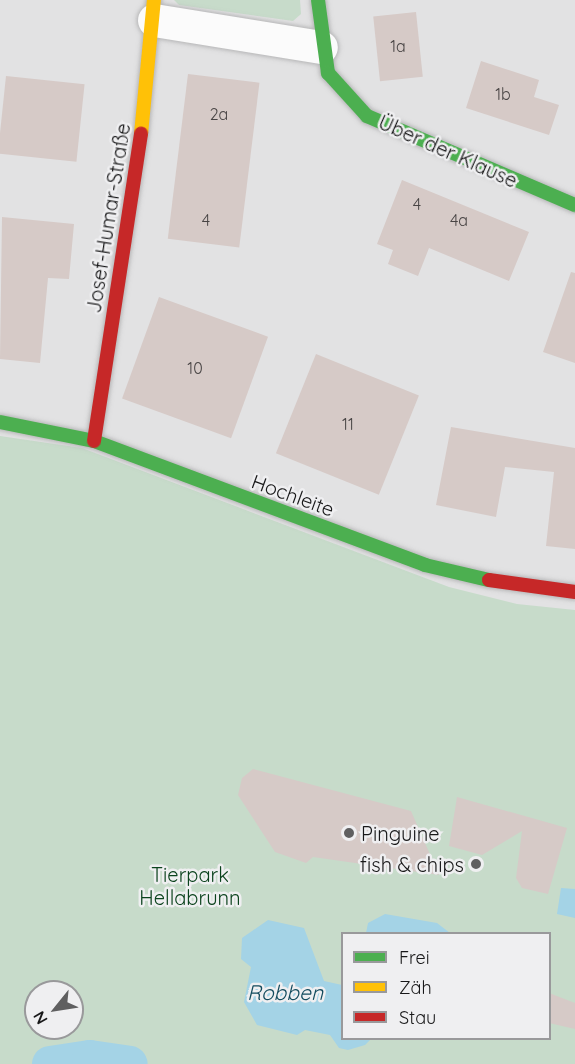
<!DOCTYPE html>
<meta charset="utf-8">
<style>
body{margin:0}
#map{position:relative;width:575px;height:1064px;overflow:hidden;background:#e2e2e3;font-family:Quicksand,sans-serif}
div>[style]{position:absolute}
[style*='--x']{left:calc(var(--x)*1px);top:calc(var(--y)*1px);width:calc(var(--w)*1px);rotate:calc(var(--a)*1deg)}
.green>*{inset:0;background:#c7dbca}
.water>*{inset:0;background:#a4d3e6}
.canal>*{height:36px;margin:-18px;padding:0 18px;transform-origin:18px;border-radius:18px;background:#a4d3e6}
.building>*{inset:0;background:#d6cac7;transform-origin:0 0}
.roads{filter:drop-shadow(0 0 2px #b7b7b8) drop-shadow(0 0 2px #b7b7b8)}
.street>*{height:33px;margin:-16.5px;padding:0 16.5px;transform-origin:16.5px;border-radius:16.5px;background:#fbfbfb}
.fast>*{height:14px;margin:-7px;padding:0 7px;transform-origin:7px;border-radius:7px;background:#4caf50}
.slow>*{height:14px;margin:-7px;padding:0 7px;transform-origin:7px;border-radius:7px;background:#ffc107}
.jam>*{height:14px;margin:-7px;padding:0 7px;transform-origin:7px;border-radius:7px;background:#c62828}
.dots>*{width:16px;height:16px;translate:-50% -50%;box-sizing:border-box;border:3px solid #efeff1;border-radius:50%}
span{translate:-50% -50%;white-space:nowrap;text-align:center;line-height:1.15;-webkit-text-stroke:5px #efeff1;paint-order:stroke}
.number-label{font-size:16px;color:#484444}
.number-label span{-webkit-text-stroke-width:0}
.street-label{font-size:20px;color:#181819}
.poi-label{font-size:20px;color:#181819}
.left{translate:0 -50%;text-align:left}
.right{translate:-100% -50%;text-align:right}
.park-label{font-size:20px;color:#0b431d}
.water-label{font-size:21px;color:#124b5e;font-style:italic}
.legend{position:absolute;left:341px;top:932px;width:210px;height:108px;box-sizing:border-box;background:#efeff1;border:2px solid #99999b;margin:0;padding:8px 10px;list-style:none;font-size:18px;color:#181819}
.legend li{display:flex;align-items:center;gap:12px;height:30px}
.legend b{width:30px;border:2px solid #99999b}
.north{position:absolute;left:24px;top:980px;width:60px;height:60px;box-sizing:border-box;background:#efeff1;border:2px solid #99999b;border-radius:50%;rotate:240deg;font-size:16px;font-weight:700;line-height:24px;text-align:center;color:#181819}
.north::after{content:'';display:block;margin:auto;width:21px;height:27px;background:#5f5f60;clip-path:polygon(50% 0,100% 100%,50% 72%,0 100%)}
</style>
<div id="map">
<div class="green">
<div style="clip-path:polygon(174px 0,300px 0,301px 14px,293px 21px,179px 5px)"></div>
<div style="clip-path:polygon(evenodd,0 436px,82px 448px,449px 587px,517px 604px,575px 610px,575px 1064px,0 1064px,0 436px,342px 934px,550px 934px,550px 1038px,342px 1038px,342px 934px,0 436px,36px 992px,72px 992px,72px 1028px,36px 1028px,36px 992px)"></div>
</div>
<div class="water">
<div style="clip-path:polygon(561px 888px,575px 889px,575px 918px,557px 914px)"></div>
<div style="clip-path:polygon(385px 914px,437px 923px,450px 933px,366px 933px,368px 923px)"></div>
<div style="clip-path:polygon(268px 920px,304px 928px,324px 981px,342px 985px,342px 1038px,371px 1039px,365px 1045px,348px 1050px,339px 1048px,330px 1035px,305px 1030px,297px 1035px,257px 1025px,244px 1002px,251px 967px,241px 959px,242px 938px)"></div>
</div>
<div class="canal">
<div style="--x:50;--y:1064;--w:40;--a:-8.5"></div>
<div style="--x:90;--y:1058;--w:40;--a:8.5"></div>
</div>
<div class="building">
<div style="left:416px;top:12px;width:65px;height:43px;rotate:84deg"></div>
<div style="clip-path:polygon(481px 61px,539px 80px,534px 97px,559px 105px,549px 135px,466px 108px)"></div>
<div style="left:188px;top:74px;width:72px;height:166px;rotate:7deg"></div>
<div style="left:6px;top:76px;width:79px;height:78px;rotate:6deg"></div>
<div style="clip-path:polygon(402px 180px,529px 232px,509px 281px,429px 248px,418px 276px,388px 264px,393px 250px,377px 244px)"></div>
<div style="clip-path:polygon(2px 217px,74px 224px,69px 279px,48px 278px,40px 363px,0 359px)"></div>
<div style="clip-path:polygon(571px 272px,575px 273px,575px 363px,543px 352px)"></div>
<div style="left:159px;top:297px;width:116px;height:108px;rotate:20deg"></div>
<div style="left:316px;top:354px;width:111px;height:107px;rotate:22deg"></div>
<div style="clip-path:polygon(451px 427px,575px 448px,575px 549px,546px 546px,554px 472px,505px 467px,496px 517px,436px 505px)"></div>
<div style="clip-path:polygon(253px 769px,411px 811px,439px 875px,313px 857px,306px 863px,275px 852px,238px 795px,242px 778px)"></div>
<div style="clip-path:polygon(457px 797px,567px 828px,548px 894px,522px 888px,516px 878px,522px 831px,482px 855px,449px 846px)"></div>
<div style="clip-path:polygon(549px 993px,575px 1003px,575px 1029px,549px 1023px)"></div>
</div>
<div class="roads">
<div class="street">
<div style="--x:154;--y:20;--w:169;--a:9.2"></div>
</div>
<div class="fast">
<div style="--x:318;--y:0;--w:74;--a:82.2"></div>
<div style="--x:328;--y:73;--w:58;--a:47.8"></div>
<div style="--x:367;--y:116;--w:226;--a:23.2"></div>
<div style="--x:0;--y:422;--w:96;--a:11.4"></div>
<div style="--x:94;--y:441;--w:353;--a:20.5"></div>
<div style="--x:425;--y:565;--w:66;--a:13.2"></div>
</div>
<div class="slow">
<div style="--x:141;--y:134;--w:135;--a:-84.5"></div>
</div>
<div class="jam">
<div style="--x:94;--y:441;--w:311;--a:-81.3"></div>
<div style="--x:489;--y:580;--w:87;--a:7.9"></div>
</div>
</div>
<div class="dots">
<div style="left:349px;top:833px;background:#5f5f60"></div>
<div style="left:476px;top:864px;background:#5f5f60"></div>
</div>
<div class="number-label">
<span style="left:398px;top:46px">1a</span>
<span style="left:503px;top:94px">1b</span>
<span style="left:219px;top:114px">2a</span>
<span style="left:417px;top:204px">4</span>
<span style="left:206px;top:220px">4</span>
<span style="left:459px;top:220px">4a</span>
<span style="left:195px;top:368px">10</span>
<span style="left:348px;top:424px">11</span>
</div>
<div class="street-label">
<span style="left:448px;top:151px;rotate:24deg">Über der Klause</span>
<span style="left:108px;top:218px;rotate:-81deg">Josef-Humar-Straße</span>
<span style="left:293px;top:495px;rotate:20deg">Hochleite</span>
</div>
<div class="poi-label">
<span class="left" style="left:361px;top:833px">Pinguine</span>
<span class="right" style="left:464px;top:864px">fish &amp; chips</span>
</div>
<div class="park-label">
<span style="left:190px;top:886px">Tierpark<br>Hellabrunn</span>
</div>
<div class="water-label">
<span style="left:285px;top:992px">Robben</span>
</div>
<ul class="legend">
<li><b style="height:8px;background:#4caf50"></b>Frei</li>
<li><b style="height:8px;background:#ffc107"></b>Zäh</li>
<li><b style="height:8px;background:#c62828"></b>Stau</li>
</ul>
<div class="north">N</div>
</div>
